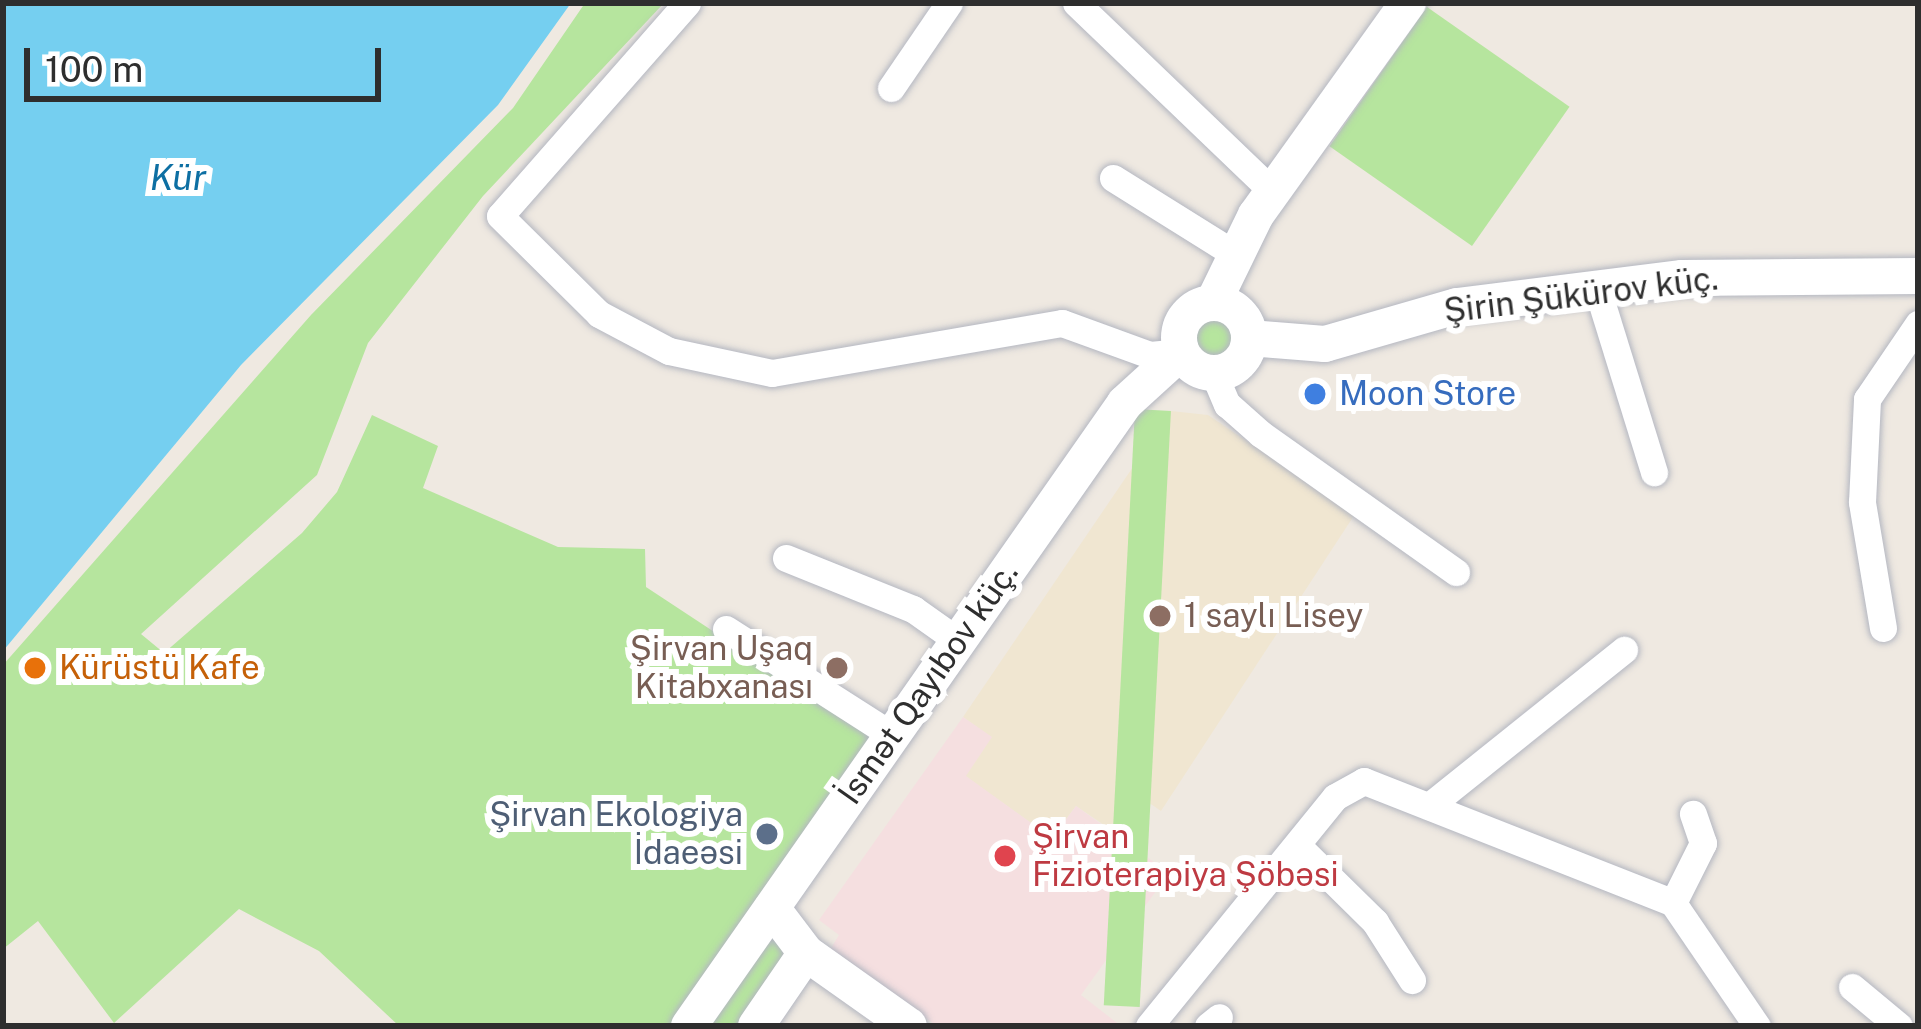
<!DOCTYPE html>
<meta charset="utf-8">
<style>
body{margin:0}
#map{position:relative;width:1921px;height:1029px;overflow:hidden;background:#efe9e1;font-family:"Public Sans",sans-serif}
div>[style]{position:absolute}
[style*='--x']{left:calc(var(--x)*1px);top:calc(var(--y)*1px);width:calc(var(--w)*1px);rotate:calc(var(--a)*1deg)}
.education>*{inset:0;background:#f0e6d1}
.medical>*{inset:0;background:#f5dfe0}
.green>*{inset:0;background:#b6e59e;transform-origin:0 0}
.round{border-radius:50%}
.water>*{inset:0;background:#75cff0}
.roads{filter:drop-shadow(0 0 3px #b4b7c1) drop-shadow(0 0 3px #b4b7c1)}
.minor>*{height:27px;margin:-13.5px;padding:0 13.5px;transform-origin:13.5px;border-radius:13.5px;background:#fff}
.tertiary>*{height:36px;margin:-18px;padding:0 18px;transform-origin:18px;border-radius:18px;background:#fff}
.tertiary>.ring{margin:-18px;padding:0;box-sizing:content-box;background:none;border:36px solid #fff;border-radius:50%}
.dots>*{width:33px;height:33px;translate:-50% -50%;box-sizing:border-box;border:6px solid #fff;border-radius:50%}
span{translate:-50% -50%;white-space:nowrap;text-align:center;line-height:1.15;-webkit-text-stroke:12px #fff;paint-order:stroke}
.street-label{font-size:33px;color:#2e2e2e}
.shop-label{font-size:33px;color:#366cbe}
.left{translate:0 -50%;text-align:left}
.education-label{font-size:33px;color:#785e54}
.right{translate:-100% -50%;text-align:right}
.food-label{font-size:33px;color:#c56008}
.service-label{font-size:33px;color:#4e5e75}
.health-label{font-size:33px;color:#be3a42}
.water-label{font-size:36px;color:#0d6fa3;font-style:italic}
.frame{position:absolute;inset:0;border:6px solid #2e2e2e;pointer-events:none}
.scale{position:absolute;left:24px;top:48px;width:357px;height:54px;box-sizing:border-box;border:6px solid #2e2e2e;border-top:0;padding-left:15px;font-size:36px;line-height:42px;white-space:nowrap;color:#2e2e2e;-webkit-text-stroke:9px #fff;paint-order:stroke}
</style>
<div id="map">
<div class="education">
<div style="clip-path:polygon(1171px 411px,1208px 415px,1355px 514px,1161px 811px,1145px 800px,1130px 821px,1104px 825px,1076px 806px,1052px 838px,965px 776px,991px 737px,963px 717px)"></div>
</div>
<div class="medical">
<div style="clip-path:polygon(963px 717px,992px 737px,966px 776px,1052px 838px,1076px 806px,1169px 873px,1081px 995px,1121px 1026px,937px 1026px,830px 950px,839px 935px,819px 920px)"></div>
</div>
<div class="green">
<div style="clip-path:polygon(585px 3px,664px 3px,483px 196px,368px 343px,317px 475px,141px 634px,164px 653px,302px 533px,337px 492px,372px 415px,438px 446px,423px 488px,558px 547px,645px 549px,646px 587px,877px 739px,673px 1026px,399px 1026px,319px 951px,239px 909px,114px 1023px,38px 921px,3px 949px,3px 665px,311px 315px,513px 108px)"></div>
<div style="left:1427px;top:7px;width:174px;height:170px;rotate:35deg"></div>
<div class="round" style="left:1194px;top:319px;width:38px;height:38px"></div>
<div style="left:1135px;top:409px;width:36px;height:597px;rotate:3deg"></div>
<div style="clip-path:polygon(769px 932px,788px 956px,739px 1026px,705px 1026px)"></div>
</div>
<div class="water">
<div style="clip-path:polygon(3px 3px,571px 3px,498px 105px,241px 365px,3px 651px)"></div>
</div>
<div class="roads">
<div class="minor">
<div style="--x:687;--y:3;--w:283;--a:131.3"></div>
<div style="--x:500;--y:216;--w:139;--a:44.7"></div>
<div style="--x:599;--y:314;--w:79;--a:27.9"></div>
<div style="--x:669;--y:351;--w:105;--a:12.1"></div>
<div style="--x:772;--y:373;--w:294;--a:-9.8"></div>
<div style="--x:1062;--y:323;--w:94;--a:20"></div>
<div style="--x:1150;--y:355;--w:31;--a:-6"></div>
<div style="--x:1076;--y:3;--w:272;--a:43.8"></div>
<div style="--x:891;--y:88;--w:103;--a:-55.7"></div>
<div style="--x:1113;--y:178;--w:142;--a:32"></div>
<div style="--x:1597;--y:288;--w:193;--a:72.8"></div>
<div style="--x:1214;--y:374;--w:33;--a:67"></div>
<div style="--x:1227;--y:404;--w:45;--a:41.4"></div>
<div style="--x:1261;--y:434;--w:239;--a:35.3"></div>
<div style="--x:786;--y:558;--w:137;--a:21.9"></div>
<div style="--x:913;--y:609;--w:55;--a:35.4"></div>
<div style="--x:1883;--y:628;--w:128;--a:-99.5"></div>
<div style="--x:1862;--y:502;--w:103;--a:-87.2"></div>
<div style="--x:1867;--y:399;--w:91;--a:-55.8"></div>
<div style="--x:726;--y:629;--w:197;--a:32.6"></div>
<div style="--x:1429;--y:806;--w:250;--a:-38.7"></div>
<div style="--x:1297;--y:845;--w:110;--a:44.6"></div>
<div style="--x:1375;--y:922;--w:69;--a:57.5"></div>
<div style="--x:1673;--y:903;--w:67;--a:-63.4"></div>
<div style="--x:1703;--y:843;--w:31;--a:-109"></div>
<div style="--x:1852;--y:987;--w:61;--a:39.7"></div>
<div style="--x:1149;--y:1026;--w:295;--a:-50.9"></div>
<div style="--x:1335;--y:797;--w:33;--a:-29"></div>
<div style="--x:1364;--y:781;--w:332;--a:21.5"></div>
<div style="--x:1673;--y:903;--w:149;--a:55.7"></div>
<div style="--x:1208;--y:1026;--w:14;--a:-39"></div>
</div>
<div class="tertiary">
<div style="--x:1213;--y:303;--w:98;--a:-64"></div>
<div style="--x:1256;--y:215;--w:261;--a:-54.4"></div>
<div class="ring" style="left:1179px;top:303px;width:34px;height:34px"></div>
<div style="--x:1249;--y:338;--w:76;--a:4.5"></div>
<div style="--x:1325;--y:344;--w:137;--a:-16.1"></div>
<div style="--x:1457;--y:306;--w:227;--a:-7.1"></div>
<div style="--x:1682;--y:278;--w:236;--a:-0.5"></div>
<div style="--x:772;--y:908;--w:56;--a:52.9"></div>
<div style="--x:806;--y:953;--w:126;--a:35.3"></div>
<div style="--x:689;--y:1026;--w:760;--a:-55.01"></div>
<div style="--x:1125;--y:403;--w:76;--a:-42.3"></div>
<div style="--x:756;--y:1026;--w:88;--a:-55.6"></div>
</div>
</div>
<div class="dots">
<div style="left:1315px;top:394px;background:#3f7fe0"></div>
<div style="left:1160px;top:616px;background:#8d6e63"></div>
<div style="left:35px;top:668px;background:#e8710a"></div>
<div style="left:837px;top:668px;background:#8d6e63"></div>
<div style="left:767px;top:834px;background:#5c6f8a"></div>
<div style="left:1005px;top:856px;background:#e0444e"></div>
</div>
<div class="street-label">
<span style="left:1581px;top:295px;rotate:-7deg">Şirin Şükürov küç.</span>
<span style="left:928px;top:683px;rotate:-55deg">İsmət Qayıbov küç.</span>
</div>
<div class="shop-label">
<span class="left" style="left:1339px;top:394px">Moon Store</span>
</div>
<div class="education-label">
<span class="left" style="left:1184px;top:616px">1 saylı Lisey</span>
<span class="right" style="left:813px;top:668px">Şirvan Uşaq<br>Kitabxanası</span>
</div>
<div class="food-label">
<span class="left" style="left:59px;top:668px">Kürüstü Kafe</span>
</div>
<div class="service-label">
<span class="right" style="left:743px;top:834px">Şirvan Ekologiya<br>İdaeəsi</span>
</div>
<div class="health-label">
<span class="left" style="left:1032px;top:856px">Şirvan<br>Fizioterapiya Şöbəsi</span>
</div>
<div class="water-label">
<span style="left:178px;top:178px">Kür</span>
</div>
<div class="frame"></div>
<div class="scale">100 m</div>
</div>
